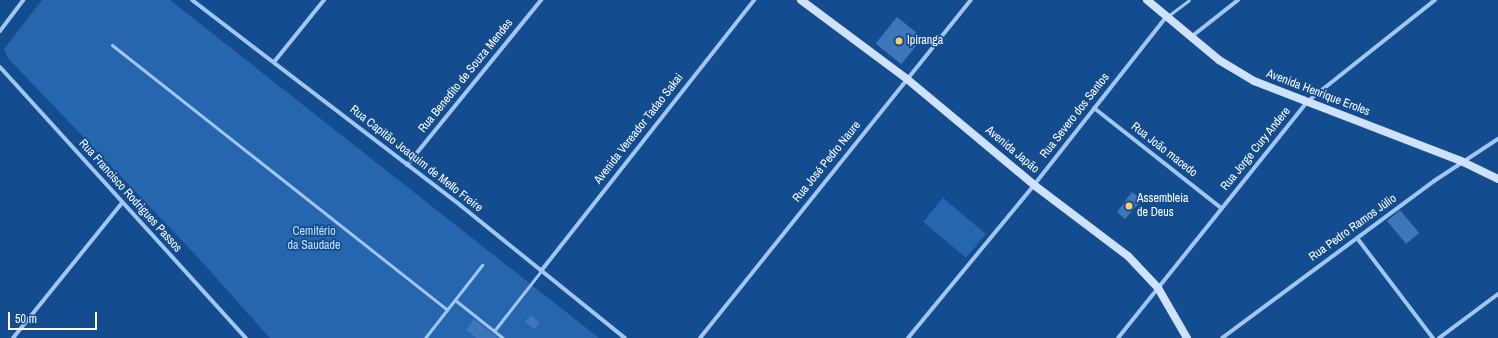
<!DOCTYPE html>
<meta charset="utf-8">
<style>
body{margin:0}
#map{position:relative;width:1498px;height:338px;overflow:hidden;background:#144c90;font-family:"Archivo Narrow",sans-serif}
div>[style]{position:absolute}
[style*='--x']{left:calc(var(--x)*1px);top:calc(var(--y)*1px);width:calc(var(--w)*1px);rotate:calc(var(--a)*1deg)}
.green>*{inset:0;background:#2666af;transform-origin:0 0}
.building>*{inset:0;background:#3d76b9;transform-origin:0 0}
.service>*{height:3px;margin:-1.5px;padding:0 1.5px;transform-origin:1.5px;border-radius:1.5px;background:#a0c6f1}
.minor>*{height:4px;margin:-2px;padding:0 2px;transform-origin:2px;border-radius:2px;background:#a0c6f1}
.secondary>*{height:8px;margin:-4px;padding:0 4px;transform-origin:4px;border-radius:4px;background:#cee2fc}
.dots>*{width:11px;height:11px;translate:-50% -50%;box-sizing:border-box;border:2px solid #144c90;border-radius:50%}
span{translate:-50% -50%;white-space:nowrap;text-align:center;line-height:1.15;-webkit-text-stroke:3.5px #144c90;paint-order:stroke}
.poi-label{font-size:12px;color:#fff}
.left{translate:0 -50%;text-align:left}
.street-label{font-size:12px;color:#fff}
.park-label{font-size:12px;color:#c7e0fc}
.scale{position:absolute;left:8px;top:312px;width:89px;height:18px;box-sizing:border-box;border:2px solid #fff;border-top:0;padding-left:5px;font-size:12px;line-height:14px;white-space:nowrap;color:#fff;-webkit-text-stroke:3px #144c90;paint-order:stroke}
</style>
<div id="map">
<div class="green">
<div style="clip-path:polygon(42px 0,170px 0,599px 338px,270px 338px,193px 252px,7px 57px,4px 49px)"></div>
<div style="left:943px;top:198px;width:56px;height:31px;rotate:40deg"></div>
</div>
<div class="building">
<div style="left:897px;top:17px;width:33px;height:34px;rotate:39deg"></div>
<div style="clip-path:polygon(1132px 192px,1142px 200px,1125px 219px,1117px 212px)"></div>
<div style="left:1400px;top:210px;width:30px;height:17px;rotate:50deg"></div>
<div style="left:531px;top:315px;width:12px;height:9px;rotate:42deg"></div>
<div style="clip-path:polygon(474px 319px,498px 338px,476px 338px,466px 330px)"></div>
</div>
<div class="service">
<div style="--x:1168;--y:16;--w:26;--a:-37"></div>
<div style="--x:112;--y:45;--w:427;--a:38.3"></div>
<div style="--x:455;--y:300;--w:61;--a:38.4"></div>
<div style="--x:494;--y:331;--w:76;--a:-51.9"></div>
<div style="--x:425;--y:338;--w:93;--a:-52"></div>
</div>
<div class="minor">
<div style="--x:192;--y:0;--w:337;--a:37.4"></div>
<div style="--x:460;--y:205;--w:212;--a:38.9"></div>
<div style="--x:0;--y:31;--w:39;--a:-53"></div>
<div style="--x:1191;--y:37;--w:60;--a:-38.2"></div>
<div style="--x:274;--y:62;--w:80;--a:-51.1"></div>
<div style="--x:0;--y:67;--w:366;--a:47.8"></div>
<div style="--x:1094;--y:108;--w:162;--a:38.2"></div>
<div style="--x:407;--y:165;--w:213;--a:-50.9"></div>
<div style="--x:1357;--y:238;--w:126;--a:52.8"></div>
<div style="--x:541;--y:271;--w:345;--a:-51.8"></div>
<div style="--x:13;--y:338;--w:174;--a:-51.1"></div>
<div style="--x:700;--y:338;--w:433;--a:-51.3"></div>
<div style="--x:908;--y:338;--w:198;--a:-50.5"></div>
<div style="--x:1034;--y:185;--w:214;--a:-51.8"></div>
<div style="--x:1118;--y:338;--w:304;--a:-51.3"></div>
<div style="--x:1308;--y:101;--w:162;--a:-38.5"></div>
<div style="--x:1222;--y:338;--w:264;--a:-36.5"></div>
<div style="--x:1434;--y:181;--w:77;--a:-33.3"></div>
<div style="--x:1439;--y:338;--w:74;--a:-36.7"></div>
</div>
<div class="secondary">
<div style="--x:801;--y:0;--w:132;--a:36.7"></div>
<div style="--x:907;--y:79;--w:165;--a:39.8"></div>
<div style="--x:1034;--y:185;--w:118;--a:37.1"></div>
<div style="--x:1128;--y:256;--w:44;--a:46.8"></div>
<div style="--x:1158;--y:288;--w:58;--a:59.9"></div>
<div style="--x:1147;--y:0;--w:94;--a:39.8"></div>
<div style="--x:1219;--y:60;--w:41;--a:31"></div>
<div style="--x:1254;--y:81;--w:222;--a:21.1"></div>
<div style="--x:1461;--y:161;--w:41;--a:25.9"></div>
</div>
<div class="dots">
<div style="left:899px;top:41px;background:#ffcf60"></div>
<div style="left:1129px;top:206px;background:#ffcf60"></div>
</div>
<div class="poi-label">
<span class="left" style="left:907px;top:41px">Ipiranga</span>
<span class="left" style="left:1137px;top:206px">Assembleia<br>de Deus</span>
</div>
<div class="street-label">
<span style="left:466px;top:76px;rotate:-51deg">Rua Benedito de Souza Mendes</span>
<span style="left:1318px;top:93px;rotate:21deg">Avenida Henrique Eroles</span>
<span style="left:1075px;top:116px;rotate:-52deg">Rua Severo dos Santos</span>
<span style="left:639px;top:129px;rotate:-52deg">Avenida Vereador Tadao Sakai</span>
<span style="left:1256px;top:149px;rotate:-51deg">Rua Jorge Cury Andere</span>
<span style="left:1012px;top:150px;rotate:40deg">Avenida Japão</span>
<span style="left:1164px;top:150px;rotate:38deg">Rua João macedo</span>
<span style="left:416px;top:159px;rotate:38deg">Rua Capitão Joaquim de Mello Freire</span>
<span style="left:827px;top:162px;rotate:-51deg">Rua José Pedro Naure</span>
<span style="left:130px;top:196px;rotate:48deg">Rua Francisco Rodrigues Passos</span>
<span style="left:1353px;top:228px;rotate:-36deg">Rua Pedro Ramos Júlio</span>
</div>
<div class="park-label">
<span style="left:314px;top:239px">Cemitério<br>da Saudade</span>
</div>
<div class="scale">50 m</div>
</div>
